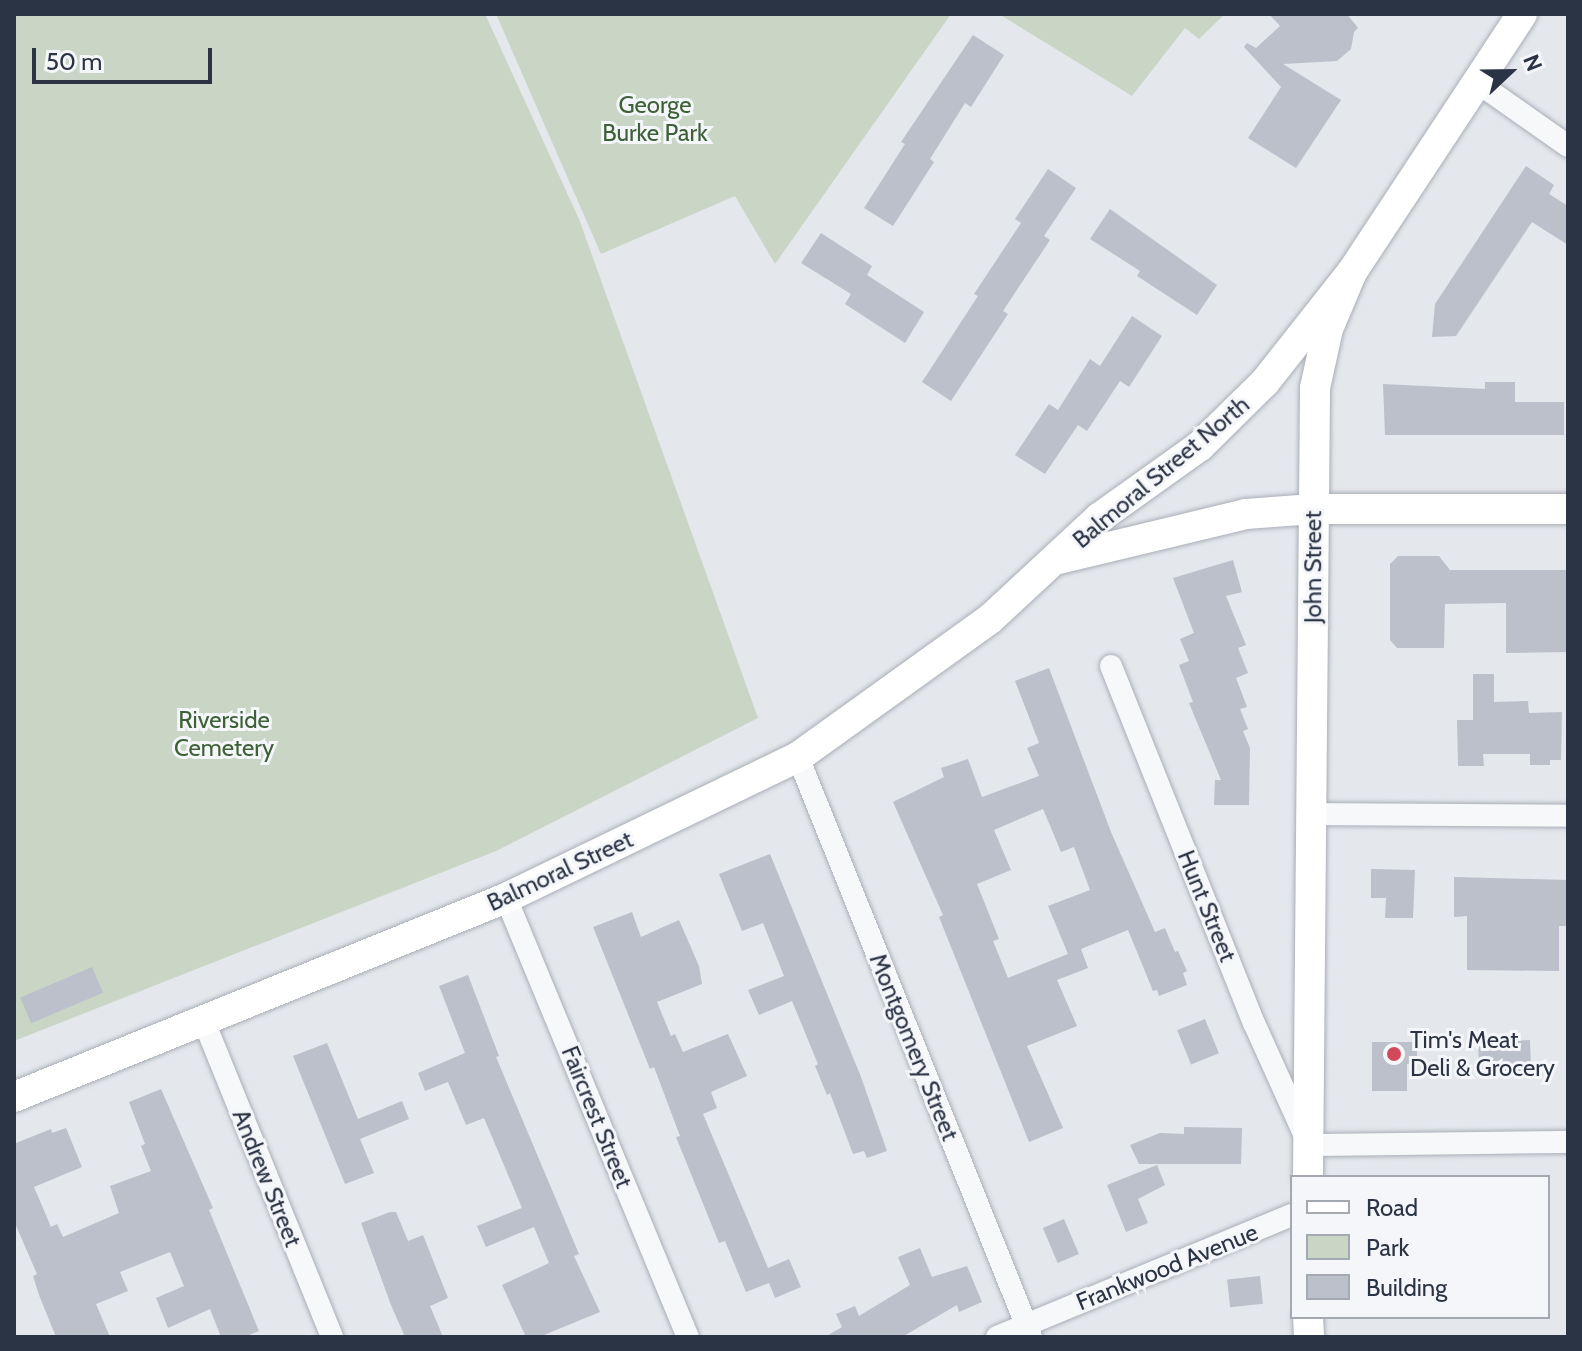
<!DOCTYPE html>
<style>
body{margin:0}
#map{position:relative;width:1582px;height:1351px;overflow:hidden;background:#e4e7ec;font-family:Cabin,sans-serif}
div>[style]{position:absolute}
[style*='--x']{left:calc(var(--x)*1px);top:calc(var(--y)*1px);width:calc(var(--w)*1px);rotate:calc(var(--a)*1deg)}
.green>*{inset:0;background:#c9d6c5}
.building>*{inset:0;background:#bbc0ca;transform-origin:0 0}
.roads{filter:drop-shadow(0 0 2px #a9aeb7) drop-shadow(0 0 2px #a9aeb7)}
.street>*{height:22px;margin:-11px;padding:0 11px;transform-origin:11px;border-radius:11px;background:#f7f8fa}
.secondary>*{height:30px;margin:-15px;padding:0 15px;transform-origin:15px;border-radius:15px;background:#fff}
.dots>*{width:22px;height:22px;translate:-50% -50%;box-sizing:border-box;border:4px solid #f4f6f9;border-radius:50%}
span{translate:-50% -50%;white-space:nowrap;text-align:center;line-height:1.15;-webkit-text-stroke:6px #f4f6f9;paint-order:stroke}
.park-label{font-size:24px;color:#3f6138}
.street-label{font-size:24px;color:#2b3445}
.poi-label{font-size:24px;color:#2b3445}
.left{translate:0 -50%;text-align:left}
.frame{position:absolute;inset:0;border:16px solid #2b3445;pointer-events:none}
.legend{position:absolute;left:1290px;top:1175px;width:260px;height:144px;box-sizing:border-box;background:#f4f6f9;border:2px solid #a4a8b1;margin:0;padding:10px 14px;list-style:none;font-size:24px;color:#2b3445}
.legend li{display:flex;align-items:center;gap:16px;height:40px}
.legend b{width:40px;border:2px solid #a4a8b1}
.north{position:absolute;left:1470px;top:32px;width:80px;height:80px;-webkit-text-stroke:6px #f4f6f9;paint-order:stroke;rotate:68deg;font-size:22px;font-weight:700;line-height:32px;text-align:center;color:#2b3445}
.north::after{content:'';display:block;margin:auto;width:28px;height:36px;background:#2b3445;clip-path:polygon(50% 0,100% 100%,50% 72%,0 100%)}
.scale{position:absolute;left:32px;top:48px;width:180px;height:36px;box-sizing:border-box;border:4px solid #2b3445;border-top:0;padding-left:10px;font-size:24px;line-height:28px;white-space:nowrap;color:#2b3445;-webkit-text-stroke:6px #f4f6f9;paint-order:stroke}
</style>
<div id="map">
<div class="green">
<div style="clip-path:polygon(14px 14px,485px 14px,579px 219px,758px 718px,496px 851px,14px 1041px)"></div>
<div style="clip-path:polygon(496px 14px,951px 14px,775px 264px,735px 196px,601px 254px)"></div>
<div style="clip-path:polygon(999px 14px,1225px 14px,1199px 39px,1185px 28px,1132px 96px)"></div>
</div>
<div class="building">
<div style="clip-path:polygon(1269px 14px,1347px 14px,1358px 28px,1354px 32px,1351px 49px,1337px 61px,1283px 64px,1341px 100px,1296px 168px,1248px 138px,1281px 87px,1244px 47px,1247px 43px,1256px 48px,1280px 26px)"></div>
<div style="clip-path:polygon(973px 35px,1004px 55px,971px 107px,965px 103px,930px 159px,934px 162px,893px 226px,864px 208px,905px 144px,901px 142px)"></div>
<div style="clip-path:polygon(1526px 166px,1554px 185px,1549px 194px,1568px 206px,1568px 245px,1532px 222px,1456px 336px,1432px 337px,1435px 304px)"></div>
<div style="clip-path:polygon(1048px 169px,1076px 188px,1044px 236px,1050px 240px,1003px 311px,1008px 314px,951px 401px,922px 382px,978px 296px,974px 294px,1021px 223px,1015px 219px)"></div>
<div style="clip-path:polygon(1110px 209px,1217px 285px,1197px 315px,1137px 276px,1140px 271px,1090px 239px)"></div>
<div style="clip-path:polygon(821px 233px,872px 266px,867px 275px,924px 312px,905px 343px,845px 304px,851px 294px,801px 263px)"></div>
<div style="clip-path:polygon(1132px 316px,1162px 336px,1129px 387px,1120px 381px,1087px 431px,1078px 425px,1045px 474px,1015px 455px,1049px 404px,1058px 410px,1090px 359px,1100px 366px)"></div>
<div style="clip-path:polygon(1485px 382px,1515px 382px,1515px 402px,1564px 402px,1564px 435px,1385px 435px,1383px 384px,1485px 389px)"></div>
<div style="clip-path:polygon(1398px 556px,1439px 556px,1450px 570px,1568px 570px,1567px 652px,1506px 653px,1506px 603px,1445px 604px,1444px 648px,1397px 648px,1390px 640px,1390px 564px)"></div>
<div style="clip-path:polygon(1233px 560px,1242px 592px,1226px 596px,1246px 645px,1238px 648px,1248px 673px,1236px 678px,1247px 707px,1240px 709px,1248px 729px,1243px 731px,1250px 748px,1249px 805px,1214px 805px,1215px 780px,1221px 780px,1189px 703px,1193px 702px,1179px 665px,1189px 661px,1180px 639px,1194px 633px,1173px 578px)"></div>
<div style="clip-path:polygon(evenodd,1049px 668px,1111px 832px,1155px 932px,1165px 928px,1175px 952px,1178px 951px,1187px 971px,1183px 973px,1187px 985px,1159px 996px,1157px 990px,1153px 991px,1128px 930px,1081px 949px,1088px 968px,1057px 980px,1077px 1026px,1027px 1046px,1063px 1128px,1029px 1142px,939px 917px,943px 915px,893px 802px,944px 777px,941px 768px,968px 759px,982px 797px,1039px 776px,1027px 748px,1039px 743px,1015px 681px,1049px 668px,1043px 809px,1061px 852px,1074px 847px,1090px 890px,1048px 906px,1068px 954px,1008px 978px,993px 941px,999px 939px,977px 884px,1011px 870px,994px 830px,1043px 809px)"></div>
<div style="clip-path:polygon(1473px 674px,1494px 674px,1494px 702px,1528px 701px,1529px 713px,1562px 712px,1561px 760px,1550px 760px,1550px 765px,1530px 765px,1530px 754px,1483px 754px,1484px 766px,1458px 766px,1457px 720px,1473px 720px)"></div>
<div style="clip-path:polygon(770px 854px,861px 1077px,887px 1151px,867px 1158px,864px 1151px,853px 1154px,830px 1093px,827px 1095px,815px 1066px,818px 1064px,792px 1001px,759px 1015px,748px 990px,784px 976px,763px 923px,742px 931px,719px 874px)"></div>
<div style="clip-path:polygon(1371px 869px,1415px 870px,1413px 918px,1385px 918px,1386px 898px,1371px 898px)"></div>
<div style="clip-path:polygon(1454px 877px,1568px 880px,1568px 926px,1559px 926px,1559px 971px,1467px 970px,1467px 916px,1454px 917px)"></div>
<div style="clip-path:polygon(632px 912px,641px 937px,679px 920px,699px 966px,702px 984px,657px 1002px,671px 1036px,675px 1034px,683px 1052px,728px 1034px,747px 1076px,711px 1092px,717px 1108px,703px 1114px,768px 1268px,789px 1259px,801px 1287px,775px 1298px,769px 1283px,746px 1292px,725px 1241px,719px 1243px,676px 1137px,680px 1136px,654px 1067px,650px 1069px,593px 927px)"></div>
<div style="left:92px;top:967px;width:28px;height:78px;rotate:67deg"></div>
<div style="clip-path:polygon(468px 975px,499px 1056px,496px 1057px,579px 1254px,574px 1256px,600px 1312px,539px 1337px,526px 1337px,502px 1285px,549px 1263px,534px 1227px,486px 1247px,477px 1226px,522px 1208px,484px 1118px,466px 1125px,448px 1082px,425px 1091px,418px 1073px,465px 1053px,439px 986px)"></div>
<div style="left:1205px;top:1019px;width:37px;height:30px;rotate:68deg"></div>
<div style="left:1530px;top:1040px;width:31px;height:52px;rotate:88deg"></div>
<div style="clip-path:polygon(1372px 1042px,1417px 1042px,1417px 1064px,1407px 1064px,1407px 1091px,1372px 1091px)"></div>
<div style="clip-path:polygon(327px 1043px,358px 1119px,402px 1101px,409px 1119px,360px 1139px,374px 1173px,345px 1184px,293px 1056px)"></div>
<div style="clip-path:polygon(161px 1089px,213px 1208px,209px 1210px,259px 1331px,244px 1337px,221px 1337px,210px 1309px,168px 1328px,156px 1298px,184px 1286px,170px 1252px,120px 1272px,128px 1291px,96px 1304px,110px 1337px,56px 1337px,39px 1295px,33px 1276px,37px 1274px,14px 1221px,14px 1139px,16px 1143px,51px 1129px,52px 1133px,66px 1128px,82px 1167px,34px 1187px,51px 1227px,57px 1224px,63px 1237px,119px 1213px,110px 1186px,151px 1171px,141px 1146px,145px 1144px,129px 1102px)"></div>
<div style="clip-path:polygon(1184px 1127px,1242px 1128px,1241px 1164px,1139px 1164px,1130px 1145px,1160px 1133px,1184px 1134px)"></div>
<div style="clip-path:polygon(1157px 1165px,1165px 1185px,1138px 1199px,1148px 1223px,1126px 1232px,1107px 1185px)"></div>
<div style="clip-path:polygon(390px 1212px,396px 1212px,408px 1241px,423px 1235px,448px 1298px,430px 1306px,443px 1337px,405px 1337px,391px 1305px,361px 1223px)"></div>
<div style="left:1064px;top:1219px;width:38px;height:23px;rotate:67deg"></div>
<div style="clip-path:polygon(920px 1248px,932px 1277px,967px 1266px,982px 1302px,959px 1312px,957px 1305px,902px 1337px,825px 1337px,842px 1327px,836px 1314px,855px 1306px,859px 1316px,910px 1285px,898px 1257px)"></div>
<div style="left:1260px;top:1276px;width:28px;height:33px;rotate:84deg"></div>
</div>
<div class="roads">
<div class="street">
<div style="--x:1477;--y:82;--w:111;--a:35.1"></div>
<div style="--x:1111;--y:666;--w:385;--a:68.2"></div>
<div style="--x:1254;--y:1023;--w:134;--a:65.7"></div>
<div style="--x:1309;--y:1145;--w:259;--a:-0.7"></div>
<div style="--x:798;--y:757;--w:625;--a:68.11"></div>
<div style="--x:1313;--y:814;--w:255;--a:0.4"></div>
<div style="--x:506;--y:898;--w:475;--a:67.5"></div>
<div style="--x:203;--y:1019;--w:343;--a:67.9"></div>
<div style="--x:997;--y:1337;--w:319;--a:-22.5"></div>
</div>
<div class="secondary">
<div style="--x:1059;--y:559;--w:192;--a:-13.5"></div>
<div style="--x:1246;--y:514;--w:67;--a:-4.3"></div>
<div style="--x:1313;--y:509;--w:255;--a:0"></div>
<div style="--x:14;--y:1097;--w:531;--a:-22.02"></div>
<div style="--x:506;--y:898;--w:324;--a:-25.8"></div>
<div style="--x:798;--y:757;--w:236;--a:-35.7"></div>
<div style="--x:990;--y:619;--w:149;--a:-42.8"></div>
<div style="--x:1099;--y:518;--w:124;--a:-35.5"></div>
<div style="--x:1200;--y:446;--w:91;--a:-44.6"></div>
<div style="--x:1265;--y:382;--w:140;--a:-51.7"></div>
<div style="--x:1308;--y:1177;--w:789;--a:-89.49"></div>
<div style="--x:1315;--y:388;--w:60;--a:-77.6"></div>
<div style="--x:1328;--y:329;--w:62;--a:-67.2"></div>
<div style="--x:1352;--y:272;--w:309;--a:-56.6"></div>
<div style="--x:1308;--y:1317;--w:20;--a:87"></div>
</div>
</div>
<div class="dots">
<div style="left:1394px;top:1054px;background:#d1495b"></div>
</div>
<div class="park-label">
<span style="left:655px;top:119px">George<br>Burke Park</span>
<span style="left:224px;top:734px">Riverside<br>Cemetery</span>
</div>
<div class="street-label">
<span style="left:1161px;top:472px;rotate:-40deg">Balmoral Street North</span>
<span style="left:1313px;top:567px;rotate:-90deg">John Street</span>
<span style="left:560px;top:871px;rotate:-25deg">Balmoral Street</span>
<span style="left:1207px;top:906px;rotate:68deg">Hunt Street</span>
<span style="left:914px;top:1047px;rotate:68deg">Montgomery Street</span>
<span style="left:597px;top:1117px;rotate:68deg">Faircrest Street</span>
<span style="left:267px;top:1178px;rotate:68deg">Andrew Street</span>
<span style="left:1167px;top:1267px;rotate:-22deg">Frankwood Avenue</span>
</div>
<div class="poi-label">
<span class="left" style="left:1410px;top:1054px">Tim's Meat<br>Deli &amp; Grocery</span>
</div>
<div class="frame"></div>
<ul class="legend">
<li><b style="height:10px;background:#fff"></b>Road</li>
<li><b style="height:22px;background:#c9d6c5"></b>Park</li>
<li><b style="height:22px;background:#bbc0ca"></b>Building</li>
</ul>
<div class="north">N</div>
<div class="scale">50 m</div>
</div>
